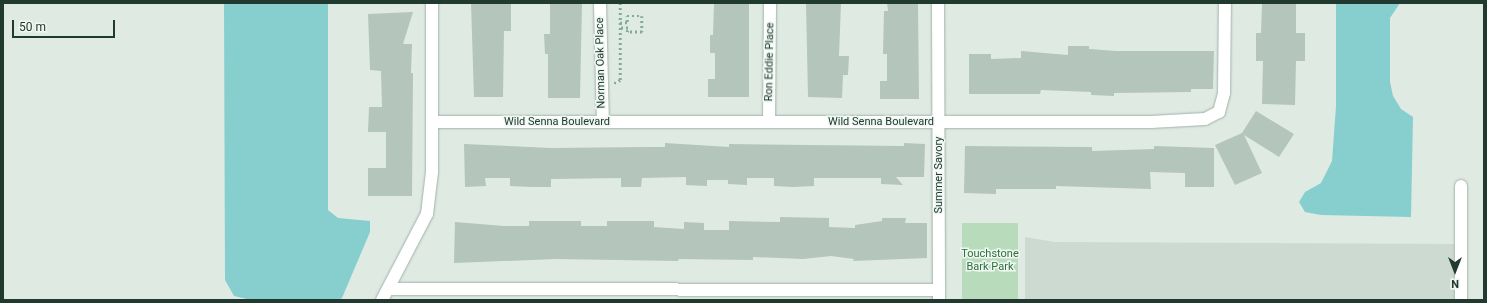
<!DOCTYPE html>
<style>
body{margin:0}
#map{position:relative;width:1487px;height:303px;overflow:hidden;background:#dfeae3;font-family:Roboto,sans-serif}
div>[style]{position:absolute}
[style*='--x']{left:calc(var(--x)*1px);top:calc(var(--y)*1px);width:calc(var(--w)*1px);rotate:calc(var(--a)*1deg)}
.built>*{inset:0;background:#cddad2}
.green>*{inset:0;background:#b8dbbc;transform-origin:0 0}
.water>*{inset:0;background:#87cecf}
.building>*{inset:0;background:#b4c5bc}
.path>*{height:2.5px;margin-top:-1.25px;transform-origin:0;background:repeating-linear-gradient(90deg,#80ad98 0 2px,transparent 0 5px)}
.roads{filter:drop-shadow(0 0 1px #a2b2a9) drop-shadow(0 0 1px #a2b2a9)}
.minor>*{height:12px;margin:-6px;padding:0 6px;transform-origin:6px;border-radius:6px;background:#fff}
span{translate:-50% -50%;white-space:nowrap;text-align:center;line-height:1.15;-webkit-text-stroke:3px #eff7f2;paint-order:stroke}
.street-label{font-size:11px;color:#203a2f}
.park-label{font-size:11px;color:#2c6f3c}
.frame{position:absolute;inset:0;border:4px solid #203a2f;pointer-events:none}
.north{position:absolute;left:1435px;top:251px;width:40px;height:40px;-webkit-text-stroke:3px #eff7f2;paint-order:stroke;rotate:180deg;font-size:11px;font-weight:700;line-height:16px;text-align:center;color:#203a2f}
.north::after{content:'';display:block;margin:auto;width:14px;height:18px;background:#203a2f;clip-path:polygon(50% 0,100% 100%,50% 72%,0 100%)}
.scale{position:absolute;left:12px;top:20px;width:103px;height:18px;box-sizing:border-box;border:2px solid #203a2f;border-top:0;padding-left:5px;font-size:12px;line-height:14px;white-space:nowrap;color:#203a2f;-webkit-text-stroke:3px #eff7f2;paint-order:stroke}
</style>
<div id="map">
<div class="built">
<div style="clip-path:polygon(1025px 237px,1055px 242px,1454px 244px,1454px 300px,1025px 300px)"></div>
</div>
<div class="green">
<div style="left:962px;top:223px;width:56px;height:77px"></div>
</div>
<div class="water">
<div style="clip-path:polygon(224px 3px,328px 3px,328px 210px,338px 218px,370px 221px,370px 232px,342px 298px,338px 300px,247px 299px,234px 296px,225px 280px)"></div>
<div style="clip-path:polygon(1336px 3px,1400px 3px,1390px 18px,1390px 82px,1393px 96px,1401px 109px,1413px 117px,1411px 217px,1321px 215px,1305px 212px,1299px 202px,1305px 192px,1321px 183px,1332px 161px,1336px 106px)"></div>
</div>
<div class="building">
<div style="clip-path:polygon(471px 3px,511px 3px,511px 31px,504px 31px,503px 97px,474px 97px)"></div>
<div style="clip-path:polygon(550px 3px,582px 3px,580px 98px,548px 98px,548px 54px,545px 54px,544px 34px,550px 34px)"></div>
<div style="clip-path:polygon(714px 3px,749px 3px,749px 97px,708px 97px,708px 79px,715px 79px,715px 53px,710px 53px,710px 35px,713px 35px)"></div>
<div style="clip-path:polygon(806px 3px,841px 3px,839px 56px,849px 56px,848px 75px,843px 75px,842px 98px,808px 97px)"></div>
<div style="clip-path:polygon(887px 3px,918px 3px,919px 99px,880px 99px,880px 81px,887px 81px,887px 54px,883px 54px,884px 11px,888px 11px)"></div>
<div style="clip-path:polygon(1262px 3px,1296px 3px,1296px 33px,1305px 33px,1305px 61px,1296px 61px,1295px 105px,1262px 104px,1263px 61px,1256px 61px,1256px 33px,1261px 33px)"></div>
<div style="clip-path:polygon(413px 12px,403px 44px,412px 44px,411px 73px,413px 73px,412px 196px,368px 196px,368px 168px,386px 168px,386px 132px,368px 132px,369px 107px,382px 107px,381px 71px,370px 70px,368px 14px)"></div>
<div style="clip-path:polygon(1068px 46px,1089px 46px,1089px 49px,1116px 51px,1214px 51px,1213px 89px,1191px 89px,1191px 92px,1114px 93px,1114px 96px,1091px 95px,1091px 92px,1041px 90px,1040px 94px,969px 94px,969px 54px,991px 54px,991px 59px,1021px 58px,1021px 51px,1068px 55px)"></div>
<div style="clip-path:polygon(1256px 111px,1294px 134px,1279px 157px,1244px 135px,1262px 173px,1235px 185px,1215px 145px,1242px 133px)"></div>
<div style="clip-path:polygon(665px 143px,729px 147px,729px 144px,904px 146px,904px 143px,925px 144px,924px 177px,896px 177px,903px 185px,881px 184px,881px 178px,814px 178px,814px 186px,793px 187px,774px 186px,774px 178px,747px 178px,747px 185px,728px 184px,728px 180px,707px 180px,707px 186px,686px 185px,686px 177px,642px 178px,641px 187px,621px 187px,621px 178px,551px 179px,551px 187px,532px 187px,510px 186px,510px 178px,485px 178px,486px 186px,465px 187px,464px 144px,551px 148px,647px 147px,665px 147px)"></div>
<div style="clip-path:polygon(965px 146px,1092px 147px,1092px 151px,1154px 149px,1154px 146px,1214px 148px,1214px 187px,1185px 187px,1185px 173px,1150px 172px,1151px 189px,1056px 186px,1056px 189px,996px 189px,996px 194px,964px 193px)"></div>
<div style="clip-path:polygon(780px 217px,829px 218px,829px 227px,855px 228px,855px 225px,882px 221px,882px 218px,906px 218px,905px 223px,927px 223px,927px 258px,853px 261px,854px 259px,831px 256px,803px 259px,753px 257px,753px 260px,679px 259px,678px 261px,556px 259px,454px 263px,455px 222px,504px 226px,529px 226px,529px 221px,581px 221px,581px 226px,607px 226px,607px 221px,654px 221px,654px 227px,684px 229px,684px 222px,704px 223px,704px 230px,729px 230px,729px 221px,780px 222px)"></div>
</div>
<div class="path">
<div style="--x:620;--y:23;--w:7;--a:-8"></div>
<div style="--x:627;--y:22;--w:6;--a:-90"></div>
<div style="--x:627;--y:16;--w:15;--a:0"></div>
<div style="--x:642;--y:16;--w:16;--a:90"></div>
<div style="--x:642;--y:32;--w:15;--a:180"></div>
<div style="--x:627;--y:32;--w:4;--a:-76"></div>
<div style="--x:628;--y:28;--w:8;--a:180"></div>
<div style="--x:614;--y:83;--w:7;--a:-27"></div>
<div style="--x:620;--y:80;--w:77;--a:-90"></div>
</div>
<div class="roads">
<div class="minor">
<div style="--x:600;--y:3;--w:119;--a:88.6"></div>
<div style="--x:938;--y:3;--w:297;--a:89.8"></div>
<div style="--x:432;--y:122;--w:719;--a:0"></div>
<div style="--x:1151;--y:122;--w:54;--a:-3.2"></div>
<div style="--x:1205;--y:119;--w:16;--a:-27"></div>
<div style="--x:1219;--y:112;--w:20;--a:-75"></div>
<div style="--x:1224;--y:93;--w:90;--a:-89.4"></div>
<div style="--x:769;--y:122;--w:119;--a:-89.5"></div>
<div style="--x:388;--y:289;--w:551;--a:0.1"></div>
<div style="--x:382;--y:300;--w:97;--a:-62.4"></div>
<div style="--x:427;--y:214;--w:42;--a:-83.2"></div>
<div style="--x:432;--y:172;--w:169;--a:-90"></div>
<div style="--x:1461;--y:300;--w:114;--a:-90"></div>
</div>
</div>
<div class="street-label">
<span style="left:770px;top:62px;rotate:-89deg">Ron Eddie Place</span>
<span style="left:601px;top:63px;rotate:-91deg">Norman Oak Place</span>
<span style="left:557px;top:122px">Wild Senna Boulevard</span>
<span style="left:881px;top:122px">Wild Senna Boulevard</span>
<span style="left:939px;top:175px;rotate:-90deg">Summer Savory</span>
</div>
<div class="park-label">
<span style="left:990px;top:261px">Touchstone<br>Bark Park</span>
</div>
<div class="frame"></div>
<div class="north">N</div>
<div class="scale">50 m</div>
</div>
